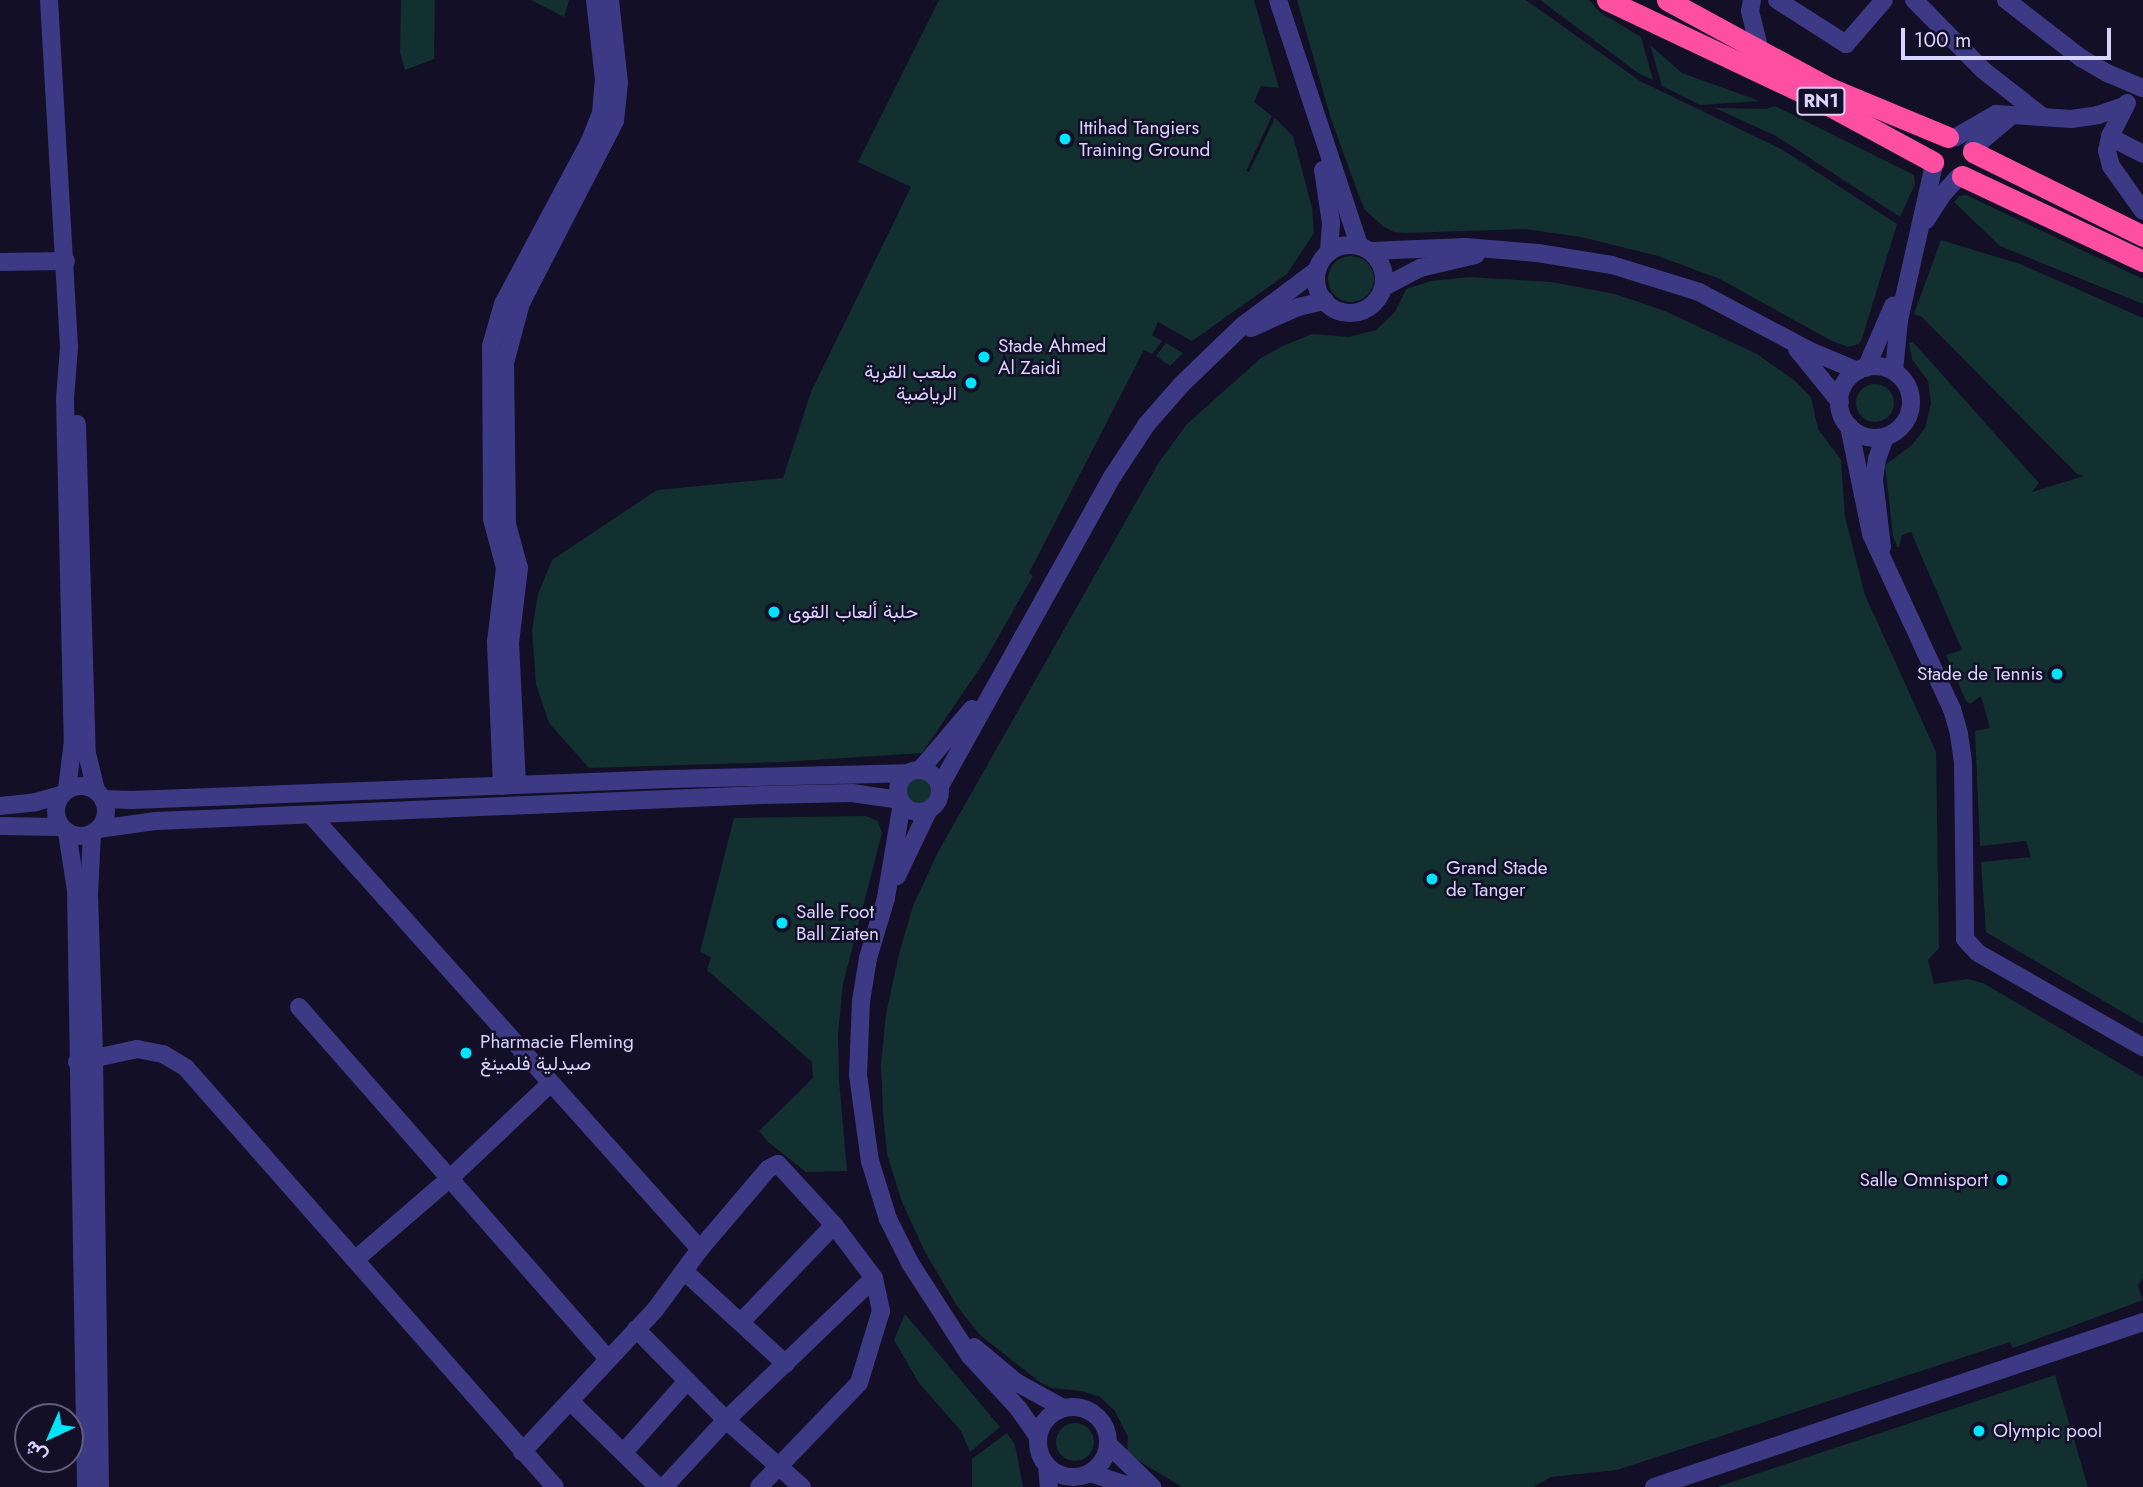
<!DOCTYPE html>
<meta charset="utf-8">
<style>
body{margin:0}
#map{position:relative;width:2143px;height:1487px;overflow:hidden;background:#130f26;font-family:Jost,Vazirmatn,sans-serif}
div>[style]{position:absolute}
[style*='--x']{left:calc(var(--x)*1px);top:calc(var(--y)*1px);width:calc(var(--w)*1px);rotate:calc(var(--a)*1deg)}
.green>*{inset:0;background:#12302f}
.round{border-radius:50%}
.minor>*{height:18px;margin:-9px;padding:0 9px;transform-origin:9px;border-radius:9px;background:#3d3a85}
.minor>.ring{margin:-9px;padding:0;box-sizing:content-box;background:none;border:18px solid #3d3a85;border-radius:50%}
.highway>*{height:21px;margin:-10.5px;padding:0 10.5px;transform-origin:10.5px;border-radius:10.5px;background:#ff4fa3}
.dots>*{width:19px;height:19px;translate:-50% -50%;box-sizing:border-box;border:4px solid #130f26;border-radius:50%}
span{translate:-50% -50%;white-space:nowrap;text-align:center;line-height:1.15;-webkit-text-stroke:5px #130f26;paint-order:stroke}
.shield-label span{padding:2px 5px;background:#130f26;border:2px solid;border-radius:5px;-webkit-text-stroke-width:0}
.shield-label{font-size:18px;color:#d9d4ff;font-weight:700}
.poi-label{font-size:19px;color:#d9d4ff}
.left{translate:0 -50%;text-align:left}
.right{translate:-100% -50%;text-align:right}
.north{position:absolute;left:14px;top:1403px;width:70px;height:70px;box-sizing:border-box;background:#130f26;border:2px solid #625e7d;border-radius:50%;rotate:224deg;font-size:19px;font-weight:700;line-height:28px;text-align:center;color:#d9d4ff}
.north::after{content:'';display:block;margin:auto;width:24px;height:32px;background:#00e5ff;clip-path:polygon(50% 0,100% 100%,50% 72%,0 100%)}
.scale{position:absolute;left:1901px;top:28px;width:210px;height:32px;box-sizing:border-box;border:4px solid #d9d4ff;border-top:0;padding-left:9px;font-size:21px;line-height:24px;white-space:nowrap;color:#d9d4ff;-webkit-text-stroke:5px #130f26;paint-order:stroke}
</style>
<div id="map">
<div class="green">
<div style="clip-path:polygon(401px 0,435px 0,434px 59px,405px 70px,400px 52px)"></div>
<div style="clip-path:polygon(531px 0,569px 0,564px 17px)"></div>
<div style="clip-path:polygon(939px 0,1254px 0,1279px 88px,1261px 86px,1254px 102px,1272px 116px,1246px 171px,1249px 172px,1275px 118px,1293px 136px,1312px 208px,1314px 233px,1287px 274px,1192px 341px,1158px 322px,1152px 335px,1162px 341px,1152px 354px,1144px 350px,1029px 573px,1033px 576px,984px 662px,922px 753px,782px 762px,589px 768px,549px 723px,536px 684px,532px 630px,538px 594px,552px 560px,657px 490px,783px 478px,811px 392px,911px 187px,858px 162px)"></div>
<div style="clip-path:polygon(1297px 0,1526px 0,1640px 81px,1783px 150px,1897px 224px,1862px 339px,1859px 344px,1848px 347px,1830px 340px,1720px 279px,1658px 256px,1581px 237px,1525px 229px,1405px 233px,1394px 232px,1384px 227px,1365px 210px,1361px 201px,1331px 119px)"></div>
<div style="clip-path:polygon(1540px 0,1589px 0,1601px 13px,1641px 37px,1653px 80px,1638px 73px)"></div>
<div style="clip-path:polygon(1650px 45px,1682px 73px,1760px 101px,1700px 105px,1662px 86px)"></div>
<div style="clip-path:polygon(1775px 106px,1914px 175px,1915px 184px,1900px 217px,1776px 136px,1715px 108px,1766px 109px)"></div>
<div style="clip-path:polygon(1966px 195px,2143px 279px,2143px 304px,2000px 246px,1954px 202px,1959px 196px)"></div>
<div style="clip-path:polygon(1941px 240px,2020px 264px,2143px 318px,2143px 1024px,1986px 932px,1981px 862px,2031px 857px,2026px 841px,1980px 846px,1975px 731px,1990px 728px,1981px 696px,1970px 704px,1966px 701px,1946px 655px,1962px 650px,1911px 532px,1902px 535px,1899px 547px,1897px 547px,1893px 536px,1885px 465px,1912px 445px,1925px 428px,1931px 403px,1928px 381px,1912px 359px,1909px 343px,1913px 342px,2039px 483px,2032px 492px,2084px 476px,2077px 474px,1922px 317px,1914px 314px)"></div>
<div class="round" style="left:1328px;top:256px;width:46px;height:46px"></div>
<div style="clip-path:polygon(1470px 277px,1552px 282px,1615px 294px,1665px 311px,1757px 354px,1794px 380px,1811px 397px,1818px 429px,1841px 460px,1845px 517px,1865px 595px,1936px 752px,1939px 948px,1928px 960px,1934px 984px,1968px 979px,1983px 983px,2143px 1077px,2143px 1277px,2138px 1286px,2143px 1300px,2013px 1348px,2010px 1342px,1617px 1470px,1551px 1477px,1533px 1487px,1182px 1487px,1132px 1457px,1127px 1451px,1128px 1437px,1115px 1411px,1100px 1397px,1082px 1391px,1052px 1388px,1041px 1383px,980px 1335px,957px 1306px,925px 1252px,902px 1202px,887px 1154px,883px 1113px,881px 1064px,886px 1014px,899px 954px,913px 906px,938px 852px,1159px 462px,1187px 424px,1261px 358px,1283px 346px,1312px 334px,1349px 337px,1376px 330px,1395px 312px,1406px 289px,1431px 281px)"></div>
<div style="clip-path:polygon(1166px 343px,1183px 353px,1170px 366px,1156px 356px)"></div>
<div class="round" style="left:1856px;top:384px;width:38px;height:38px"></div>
<div class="round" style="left:903px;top:775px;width:32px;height:32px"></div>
<div style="clip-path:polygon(866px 816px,878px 821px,882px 833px,843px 984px,838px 1034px,839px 1080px,847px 1171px,806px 1172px,768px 1142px,759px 1131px,813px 1078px,812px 1062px,707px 970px,711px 957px,700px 952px,734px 818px)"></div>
<div style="clip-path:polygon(905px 1314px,1000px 1427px,970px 1452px,961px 1431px,919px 1383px,894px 1340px)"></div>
<div style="clip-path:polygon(2055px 1375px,2088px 1487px,1717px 1487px)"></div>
<div class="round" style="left:1056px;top:1423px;width:38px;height:38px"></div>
<div style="clip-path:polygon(1007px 1433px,1015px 1445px,1023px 1487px,972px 1487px,972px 1459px)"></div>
</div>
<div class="minor">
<div style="--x:49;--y:0;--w:348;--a:86.7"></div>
<div style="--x:69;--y:347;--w:52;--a:94.4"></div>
<div style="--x:65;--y:399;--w:342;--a:88.7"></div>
<div style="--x:73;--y:741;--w:48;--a:97.1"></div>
<div style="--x:1278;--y:0;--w:258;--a:71.7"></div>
<div style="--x:1752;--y:0;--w:11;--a:100"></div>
<div style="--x:1750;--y:11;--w:41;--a:76"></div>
<div style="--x:1777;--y:0;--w:82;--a:32.5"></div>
<div style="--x:1846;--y:44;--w:58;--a:-49.2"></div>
<div style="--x:1914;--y:0;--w:98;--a:45.4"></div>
<div style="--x:1983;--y:70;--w:76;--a:38.1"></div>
<div style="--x:2006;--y:0;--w:95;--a:37.7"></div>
<div style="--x:2081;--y:58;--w:30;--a:30"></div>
<div style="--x:2107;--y:73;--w:39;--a:23"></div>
<div style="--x:2127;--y:103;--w:38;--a:117"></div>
<div style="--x:2110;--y:137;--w:14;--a:102"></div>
<div style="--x:2107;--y:151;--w:16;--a:75"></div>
<div style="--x:2111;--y:166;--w:55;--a:54.6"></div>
<div style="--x:1956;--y:137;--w:46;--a:-29.9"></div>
<div style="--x:1996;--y:114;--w:75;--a:3.8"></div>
<div style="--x:2071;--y:119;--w:27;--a:-8"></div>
<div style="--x:2098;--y:115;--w:28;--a:-19"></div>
<div style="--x:2110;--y:137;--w:37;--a:27"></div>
<div style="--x:1972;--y:149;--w:52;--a:-40.4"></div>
<div style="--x:1323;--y:170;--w:54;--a:81.4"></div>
<div style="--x:1331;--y:223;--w:29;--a:94"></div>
<div style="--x:1926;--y:220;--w:30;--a:-57"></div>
<div style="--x:1942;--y:195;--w:24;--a:-48"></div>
<div class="ring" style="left:1316px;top:245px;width:50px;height:50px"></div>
<div style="--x:1371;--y:251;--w:94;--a:-2.4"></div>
<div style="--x:1465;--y:247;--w:73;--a:4.7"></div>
<div style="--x:1538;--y:253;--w:75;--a:9.2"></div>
<div style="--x:1612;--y:265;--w:91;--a:17.2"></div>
<div style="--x:1699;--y:292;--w:123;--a:28"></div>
<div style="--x:1808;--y:350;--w:54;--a:22.8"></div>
<div style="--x:0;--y:262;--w:66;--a:-0.9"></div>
<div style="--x:1384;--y:287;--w:41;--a:-27.8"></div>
<div style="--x:1420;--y:268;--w:57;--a:-13.1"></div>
<div style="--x:1251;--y:328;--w:51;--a:-24.1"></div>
<div style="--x:1298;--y:307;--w:28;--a:-13"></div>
<div style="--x:1797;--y:349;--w:68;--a:50.9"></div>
<div class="ring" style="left:1839px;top:366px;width:54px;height:54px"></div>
<div style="--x:1866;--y:368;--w:68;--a:-66.5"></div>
<div style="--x:1894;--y:371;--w:51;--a:-84.4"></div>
<div style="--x:1899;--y:320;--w:159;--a:-77.3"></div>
<div style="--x:77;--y:424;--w:330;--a:88.3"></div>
<div style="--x:87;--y:754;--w:38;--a:76"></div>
<div style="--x:1849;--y:426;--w:110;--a:78.5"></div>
<div style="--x:1871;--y:534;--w:193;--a:65.2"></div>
<div style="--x:1952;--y:709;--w:26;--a:74"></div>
<div style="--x:1959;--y:734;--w:29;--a:82"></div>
<div style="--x:1963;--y:763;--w:176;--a:89.3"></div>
<div style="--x:1965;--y:939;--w:19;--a:47"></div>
<div style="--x:1978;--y:953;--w:190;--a:29.7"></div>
<div style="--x:1882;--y:547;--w:67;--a:-96.8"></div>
<div style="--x:1874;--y:480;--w:21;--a:-82"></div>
<div style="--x:1877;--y:459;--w:23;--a:-70"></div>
<div class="ring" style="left:898px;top:770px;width:24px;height:24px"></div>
<div style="--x:920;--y:770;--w:80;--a:-49.6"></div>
<div style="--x:517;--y:785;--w:142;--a:-92.8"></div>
<div style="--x:510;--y:643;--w:76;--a:-83.2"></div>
<div style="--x:519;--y:568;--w:46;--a:-105.3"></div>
<div style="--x:507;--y:524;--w:161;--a:-90.7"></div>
<div style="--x:505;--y:363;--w:62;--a:-75.1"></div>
<div style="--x:521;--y:303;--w:205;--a:-62.7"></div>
<div style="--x:615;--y:121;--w:38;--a:-84"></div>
<div style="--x:619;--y:83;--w:83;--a:-96.2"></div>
<div class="ring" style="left:56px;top:786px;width:32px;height:32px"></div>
<div style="--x:502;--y:786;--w:144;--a:-92.4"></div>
<div style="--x:496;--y:642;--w:75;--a:-83.1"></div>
<div style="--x:505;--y:568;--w:51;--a:-104.9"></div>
<div style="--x:492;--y:519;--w:173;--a:-90.3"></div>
<div style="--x:491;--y:346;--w:44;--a:-74.1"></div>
<div style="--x:503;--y:304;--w:183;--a:-61.9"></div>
<div style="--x:589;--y:143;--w:32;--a:-68"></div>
<div style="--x:601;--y:113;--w:33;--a:-85"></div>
<div style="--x:604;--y:80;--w:81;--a:-96.4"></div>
<div style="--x:940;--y:786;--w:354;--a:-60.9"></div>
<div style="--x:1112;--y:477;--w:64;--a:-56.6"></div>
<div style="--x:1147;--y:424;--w:52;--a:-48.9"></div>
<div style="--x:1181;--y:385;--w:85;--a:-44"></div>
<div style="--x:1242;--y:326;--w:94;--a:-36.7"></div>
<div style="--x:103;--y:799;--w:29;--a:2"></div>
<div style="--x:132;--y:800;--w:536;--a:-2.24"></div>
<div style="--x:668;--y:779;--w:239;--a:-1.4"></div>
<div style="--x:902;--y:803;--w:96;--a:99.6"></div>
<div style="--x:886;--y:898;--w:63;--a:106.7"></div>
<div style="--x:868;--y:958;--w:44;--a:99.2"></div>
<div style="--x:861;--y:1001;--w:74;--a:92.3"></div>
<div style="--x:858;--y:1075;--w:87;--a:82.1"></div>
<div style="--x:870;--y:1161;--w:61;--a:72.8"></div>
<div style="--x:888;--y:1219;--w:49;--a:63.4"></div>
<div style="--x:910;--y:1263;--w:111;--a:57.2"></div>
<div style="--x:970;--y:1356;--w:71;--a:47.3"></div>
<div style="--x:1018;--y:1408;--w:35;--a:55"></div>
<div style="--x:0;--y:806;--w:36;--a:-6"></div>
<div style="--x:36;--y:802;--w:26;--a:-16"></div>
<div style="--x:311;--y:815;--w:583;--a:48.13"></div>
<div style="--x:0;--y:826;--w:62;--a:0.9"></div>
<div style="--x:98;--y:829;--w:59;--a:-7.9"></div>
<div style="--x:156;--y:821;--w:606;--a:-2.46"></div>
<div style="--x:761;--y:795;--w:91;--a:-1.3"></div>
<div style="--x:852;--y:793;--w:49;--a:8.3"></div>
<div style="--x:67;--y:832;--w:59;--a:81.2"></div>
<div style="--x:76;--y:890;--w:597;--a:89.04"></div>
<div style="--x:92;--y:833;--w:61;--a:92.8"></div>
<div style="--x:89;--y:894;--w:163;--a:88.2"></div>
<div style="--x:94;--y:1057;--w:430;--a:89.2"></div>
<div style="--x:897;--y:876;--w:72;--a:-64.5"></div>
<div style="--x:299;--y:1007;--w:467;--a:48.7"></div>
<div style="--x:77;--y:1062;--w:61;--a:-12.2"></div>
<div style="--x:137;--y:1049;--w:26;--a:11"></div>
<div style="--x:163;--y:1054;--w:27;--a:31"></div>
<div style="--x:186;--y:1068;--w:558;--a:48.63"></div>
<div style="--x:356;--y:1259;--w:121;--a:-40.7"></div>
<div style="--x:448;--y:1180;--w:140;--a:-43.3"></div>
<div style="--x:684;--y:1271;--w:138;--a:42.4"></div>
<div style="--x:742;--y:1321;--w:133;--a:-46.2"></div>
<div style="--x:636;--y:1329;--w:128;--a:45.3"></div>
<div style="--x:726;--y:1420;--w:101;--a:41.4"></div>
<div style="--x:974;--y:1347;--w:55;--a:39.8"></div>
<div style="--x:1016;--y:1382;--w:54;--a:29"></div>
<div style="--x:570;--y:1401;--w:123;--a:44.3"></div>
<div class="ring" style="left:1038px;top:1407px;width:52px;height:52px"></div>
<div style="--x:1108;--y:1444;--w:62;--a:44.3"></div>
<div style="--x:522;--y:1452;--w:195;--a:-46.9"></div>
<div style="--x:655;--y:1310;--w:76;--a:-53.6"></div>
<div style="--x:700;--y:1249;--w:105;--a:-49.6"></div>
<div style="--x:768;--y:1169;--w:11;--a:-27"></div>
<div style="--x:778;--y:1164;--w:83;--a:47.4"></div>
<div style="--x:834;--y:1225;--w:66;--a:53"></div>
<div style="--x:874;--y:1278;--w:34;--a:78"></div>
<div style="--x:881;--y:1311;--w:75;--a:107"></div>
<div style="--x:859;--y:1383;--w:144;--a:133.9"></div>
<div style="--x:624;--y:1452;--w:95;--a:-48.4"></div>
<div style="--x:1047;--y:1466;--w:21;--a:85"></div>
<div style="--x:1090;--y:1473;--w:44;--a:18.4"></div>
<div style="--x:664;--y:1487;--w:91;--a:-47.2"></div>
<div style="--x:726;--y:1420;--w:205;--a:-43.8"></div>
<div style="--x:1654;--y:1487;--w:516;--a:-18.65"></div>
</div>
<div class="highway">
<div style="--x:1607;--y:0;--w:234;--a:25.3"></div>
<div style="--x:1819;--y:100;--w:130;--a:28.5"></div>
<div style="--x:1667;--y:0;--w:182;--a:28.5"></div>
<div style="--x:1827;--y:87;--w:131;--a:22.5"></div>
<div style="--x:1973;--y:152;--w:190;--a:26.3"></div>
<div style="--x:1962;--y:176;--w:200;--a:25.2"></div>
</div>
<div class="dots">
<div style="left:1065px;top:139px;background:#00e5ff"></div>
<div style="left:984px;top:357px;background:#00e5ff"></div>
<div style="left:971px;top:383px;background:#00e5ff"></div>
<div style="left:774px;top:612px;background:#00e5ff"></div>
<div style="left:2057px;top:674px;background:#00e5ff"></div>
<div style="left:1432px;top:879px;background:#00e5ff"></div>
<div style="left:782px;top:923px;background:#00e5ff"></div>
<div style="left:466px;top:1053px;background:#00e5ff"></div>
<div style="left:2002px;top:1180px;background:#00e5ff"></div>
<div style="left:1979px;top:1431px;background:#00e5ff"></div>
</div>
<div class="shield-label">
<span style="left:1821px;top:101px">RN1</span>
</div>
<div class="poi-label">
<span class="left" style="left:1079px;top:139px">Ittihad Tangiers<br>Training Ground</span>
<span class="left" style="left:998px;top:357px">Stade Ahmed<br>Al Zaidi</span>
<span class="right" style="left:957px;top:383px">ملعب القرية<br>الرياضية</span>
<span class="left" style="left:788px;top:612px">حلبة ألعاب القوى</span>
<span class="right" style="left:2043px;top:674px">Stade de Tennis</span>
<span class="left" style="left:1446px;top:879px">Grand Stade<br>de Tanger</span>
<span class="left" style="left:796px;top:923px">Salle Foot<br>Ball Ziaten</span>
<span class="left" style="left:480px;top:1053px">Pharmacie Fleming<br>صيدلية فلمينغ</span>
<span class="right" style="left:1988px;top:1180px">Salle Omnisport</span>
<span class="left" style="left:1993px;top:1431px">Olympic pool</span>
</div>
<div class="north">ش</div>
<div class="scale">100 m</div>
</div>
